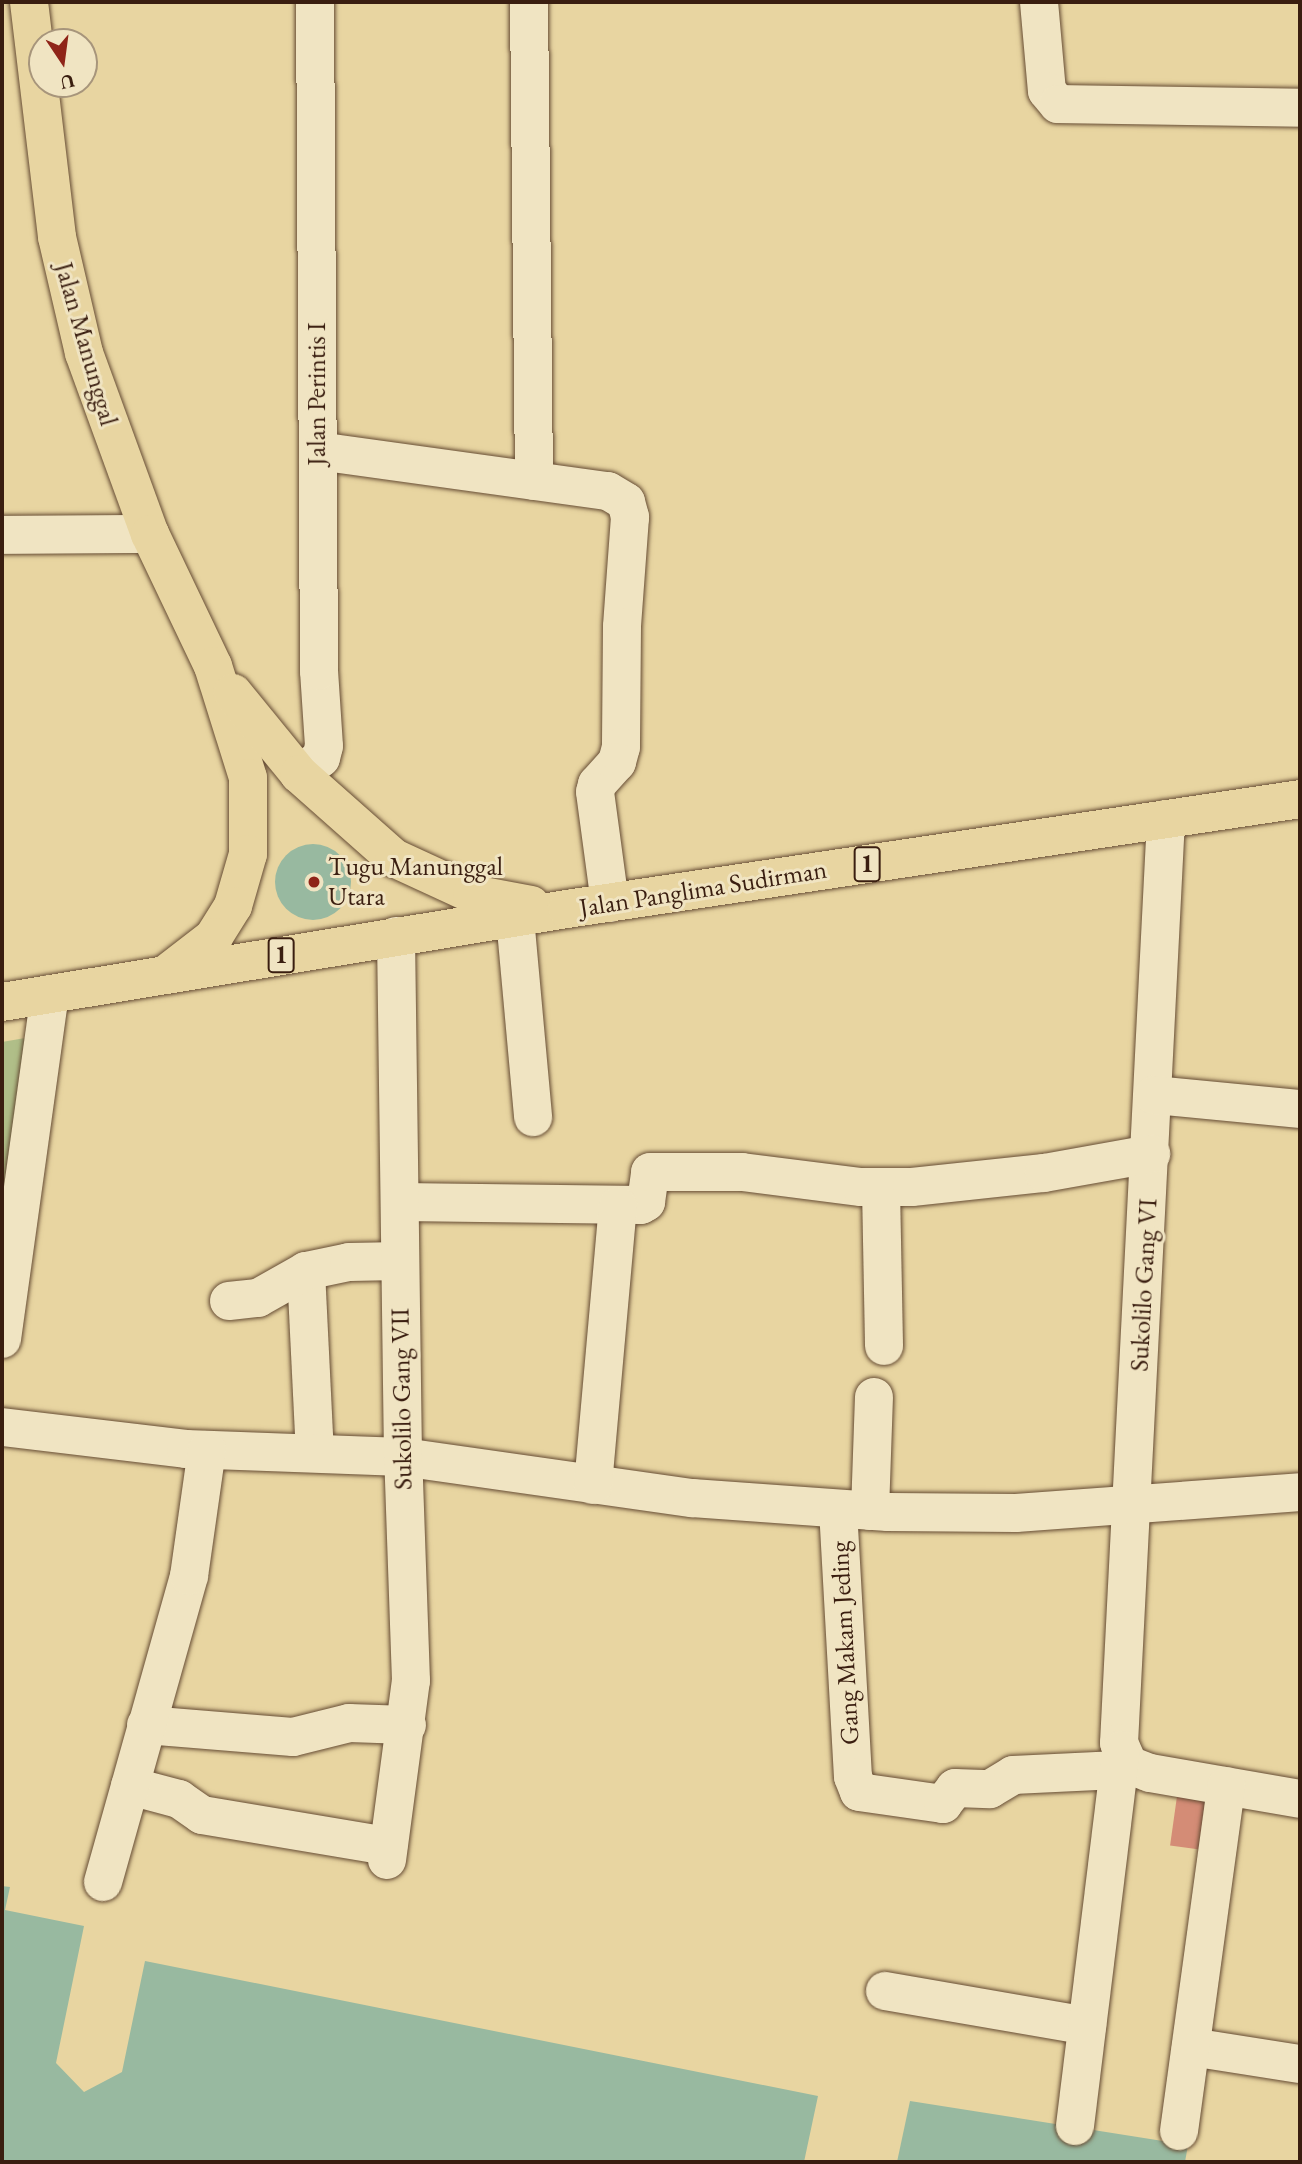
<!DOCTYPE html>
<style>
body{margin:0}
#map{position:relative;width:1302px;height:2164px;overflow:hidden;background:#e8d5a1;font-family:"EB Garamond",serif}
div>[style]{position:absolute}
[style*='--x']{left:calc(var(--x)*1px);top:calc(var(--y)*1px);width:calc(var(--w)*1px);rotate:calc(var(--a)*1deg)}
.green>*{inset:0;background:#b0be88}
.water>*{inset:0;background:#98b9a0}
.round{border-radius:50%}
.building>*{inset:0;background:#d48c76;transform-origin:0 0}
.roads{filter:drop-shadow(0 0 2px #664c34) drop-shadow(0 0 2px #664c34)}
.minor>*{height:38px;margin:-19px;padding:0 19px;transform-origin:19px;border-radius:19px;background:#f0e4c2}
.highway>*{height:38px;margin:-19px;padding:0 19px;transform-origin:19px;border-radius:19px;background:#e8d5a1}
.dots>*{width:19px;height:19px;translate:-50% -50%;box-sizing:border-box;border:4px solid #f0e4c2;border-radius:50%}
span{translate:-50% -50%;white-space:nowrap;text-align:center;line-height:1.15;-webkit-text-stroke:6px #f0e4c2;paint-order:stroke}
.shield-label span{padding:2px 5px;background:#f0e4c2;border:2px solid;border-radius:5px;-webkit-text-stroke-width:0}
.shield-label{font-size:24px;color:#3a1e10;font-weight:700}
.street-label{font-size:26px;color:#3a1e10}
.poi-label{font-size:26px;color:#3a1e10}
.left{translate:0 -50%;text-align:left}
.frame{position:absolute;inset:0;border:4px solid #3a1e10;pointer-events:none}
.north{position:absolute;left:28px;top:28px;width:70px;height:70px;box-sizing:border-box;background:#f0e4c2;border:2px solid #a7957b;border-radius:50%;rotate:167deg;font-size:19px;font-weight:700;line-height:28px;text-align:center;color:#3a1e10}
.north::after{content:'';display:block;margin:auto;width:24px;height:32px;background:#8f2418;clip-path:polygon(50% 0,100% 100%,50% 72%,0 100%)}
</style>
<div id="map">
<div class="green">
<div style="clip-path:polygon(31px 1037px,2px 1236px,2px 1042px)"></div>
</div>
<div class="water">
<div class="round" style="left:275px;top:844px;width:76px;height:76px"></div>
<div style="clip-path:polygon(2px 1886px,10px 1887px,5px 1910px,84px 1926px,56px 2063px,84px 2092px,122px 2072px,145px 1961px,818px 2096px,804px 2162px,2px 2162px)"></div>
<div style="clip-path:polygon(910px 2101px,1188px 2145px,1185px 2162px,897px 2162px)"></div>
</div>
<div class="building">
<div style="left:1179px;top:1782px;width:41px;height:64px;rotate:8deg"></div>
</div>
<div class="roads">
<div class="minor">
<div style="--x:529;--y:2;--w:479;--a:89.4"></div>
<div style="--x:1039;--y:2;--w:89;--a:84.9"></div>
<div style="--x:1047;--y:91;--w:17;--a:50"></div>
<div style="--x:1058;--y:104;--w:242;--a:0.9"></div>
<div style="--x:318;--y:451;--w:293;--a:7.9"></div>
<div style="--x:608;--y:491;--w:21;--a:31"></div>
<div style="--x:626;--y:502;--w:16;--a:75"></div>
<div style="--x:630;--y:517;--w:110;--a:94.2"></div>
<div style="--x:622;--y:627;--w:120;--a:90.5"></div>
<div style="--x:621;--y:747;--w:16;--a:105"></div>
<div style="--x:617;--y:762;--w:30;--a:132"></div>
<div style="--x:597;--y:784;--w:8;--a:104"></div>
<div style="--x:595;--y:792;--w:112;--a:82.3"></div>
<div style="--x:2;--y:535;--w:148;--a:-0.4"></div>
<div style="--x:299;--y:774;--w:27;--a:-36"></div>
<div style="--x:321;--y:758;--w:12;--a:-76"></div>
<div style="--x:324;--y:746;--w:75;--a:-93.8"></div>
<div style="--x:319;--y:671;--w:669;--a:-90.34"></div>
<div style="--x:1166;--y:819;--w:925;--a:92.91"></div>
<div style="--x:1119;--y:1743;--w:24;--a:66"></div>
<div style="--x:1129;--y:1765;--w:22;--a:21"></div>
<div style="--x:1150;--y:1773;--w:152;--a:9.8"></div>
<div style="--x:515;--y:918;--w:200;--a:84.8"></div>
<div style="--x:1154;--y:1095;--w:147;--a:5.5"></div>
<div style="--x:881;--y:1188;--w:158;--a:88.9"></div>
<div style="--x:400;--y:1202;--w:241;--a:0.7"></div>
<div style="--x:641;--y:1205;--w:6;--a:-31"></div>
<div style="--x:646;--y:1202;--w:30;--a:-82"></div>
<div style="--x:650;--y:1172;--w:92;--a:0"></div>
<div style="--x:742;--y:1172;--w:120;--a:7.2"></div>
<div style="--x:861;--y:1187;--w:51;--a:0"></div>
<div style="--x:912;--y:1187;--w:133;--a:-6.1"></div>
<div style="--x:1044;--y:1173;--w:109;--a:-10.1"></div>
<div style="--x:306;--y:1271;--w:181;--a:87.2"></div>
<div style="--x:229;--y:1301;--w:29;--a:-6"></div>
<div style="--x:258;--y:1298;--w:55;--a:-29.4"></div>
<div style="--x:306;--y:1271;--w:44;--a:-11.8"></div>
<div style="--x:349;--y:1262;--w:51;--a:-1.1"></div>
<div style="--x:2;--y:1339;--w:348;--a:-82.1"></div>
<div style="--x:2;--y:1427;--w:185;--a:6.8"></div>
<div style="--x:186;--y:1449;--w:217;--a:2.1"></div>
<div style="--x:403;--y:1457;--w:292;--a:8.1"></div>
<div style="--x:692;--y:1498;--w:196;--a:4.1"></div>
<div style="--x:888;--y:1512;--w:128;--a:0.4"></div>
<div style="--x:1016;--y:1513;--w:285;--a:-4.2"></div>
<div style="--x:593;--y:1485;--w:280;--a:-84.9"></div>
<div style="--x:838;--y:1509;--w:268;--a:86.8"></div>
<div style="--x:853;--y:1777;--w:16;--a:68"></div>
<div style="--x:859;--y:1792;--w:85;--a:8.1"></div>
<div style="--x:943;--y:1804;--w:20;--a:-53"></div>
<div style="--x:955;--y:1788;--w:35;--a:2"></div>
<div style="--x:990;--y:1789;--w:27;--a:-31"></div>
<div style="--x:1013;--y:1775;--w:105;--a:-2.7"></div>
<div style="--x:870;--y:1511;--w:114;--a:-88"></div>
<div style="--x:146;--y:1725;--w:147;--a:4.7"></div>
<div style="--x:293;--y:1737;--w:58;--a:-14"></div>
<div style="--x:349;--y:1723;--w:58;--a:2"></div>
<div style="--x:130;--y:1786;--w:51;--a:14.9"></div>
<div style="--x:179;--y:1799;--w:28;--a:35"></div>
<div style="--x:202;--y:1815;--w:189;--a:9.5"></div>
<div style="--x:387;--y:1860;--w:181;--a:-82.4"></div>
<div style="--x:411;--y:1681;--w:224;--a:-92"></div>
<div style="--x:403;--y:1457;--w:521;--a:-90.77"></div>
<div style="--x:103;--y:1882;--w:318;--a:-74.3"></div>
<div style="--x:189;--y:1576;--w:127;--a:-81.9"></div>
<div style="--x:885;--y:1991;--w:205;--a:9.8"></div>
<div style="--x:1191;--y:2047;--w:110;--a:8.9"></div>
<div style="--x:1075;--y:2126;--w:379;--a:-83"></div>
<div style="--x:1179;--y:2131;--w:348;--a:-82.2"></div>
</div>
<div class="highway">
<div style="--x:29;--y:2;--w:237;--a:83.2"></div>
<div style="--x:57;--y:237;--w:119;--a:76.9"></div>
<div style="--x:84;--y:353;--w:193;--a:70"></div>
<div style="--x:150;--y:534;--w:146;--a:64.5"></div>
<div style="--x:213;--y:666;--w:117;--a:72.6"></div>
<div style="--x:248;--y:778;--w:76;--a:90"></div>
<div style="--x:248;--y:854;--w:54;--a:106.1"></div>
<div style="--x:233;--y:906;--w:36;--a:122"></div>
<div style="--x:214;--y:937;--w:56;--a:142.3"></div>
<div style="--x:233;--y:693;--w:104;--a:50.8"></div>
<div style="--x:299;--y:774;--w:127;--a:41.5"></div>
<div style="--x:394;--y:858;--w:86;--a:24.8"></div>
<div style="--x:472;--y:894;--w:60;--a:10.6"></div>
<div style="--x:2;--y:1002;--w:573;--a:-9.35"></div>
<div style="--x:567;--y:909;--w:741;--a:-8.53"></div>
</div>
</div>
<div class="dots">
<div style="left:314px;top:882px;background:#8f2418"></div>
</div>
<div class="shield-label">
<span style="left:867px;top:864px">1</span>
<span style="left:281px;top:955px">1</span>
</div>
<div class="street-label">
<span style="left:86px;top:344px;rotate:74deg">Jalan Manunggal</span>
<span style="left:317px;top:394px;rotate:-90deg">Jalan Perintis I</span>
<span style="left:703px;top:889px;rotate:-9deg">Jalan Panglima Sudirman</span>
<span style="left:1144px;top:1285px;rotate:-87deg">Sukolilo Gang VI</span>
<span style="left:402px;top:1399px;rotate:-91deg">Sukolilo Gang VII</span>
<span style="left:845px;top:1643px;rotate:-93deg">Gang Makam Jeding</span>
</div>
<div class="poi-label">
<span class="left" style="left:328px;top:882px">Tugu Manunggal<br>Utara</span>
</div>
<div class="frame"></div>
<div class="north">U</div>
</div>
